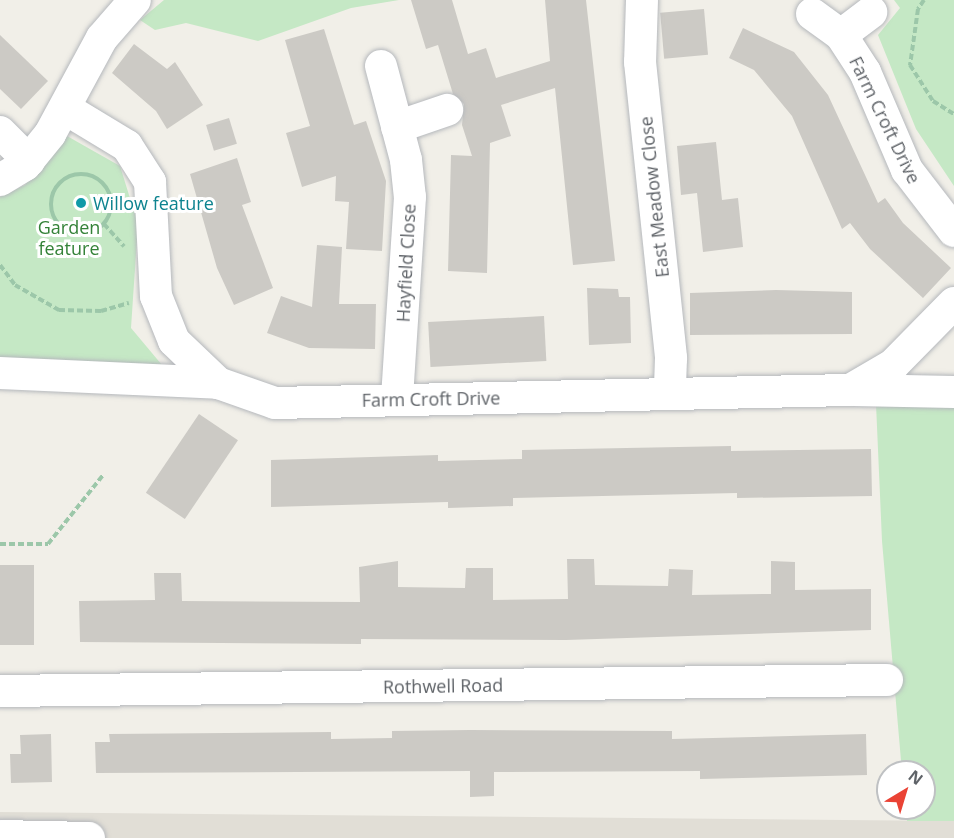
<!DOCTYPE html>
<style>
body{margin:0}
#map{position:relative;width:954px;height:838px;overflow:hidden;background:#f1efe8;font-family:"Open Sans",sans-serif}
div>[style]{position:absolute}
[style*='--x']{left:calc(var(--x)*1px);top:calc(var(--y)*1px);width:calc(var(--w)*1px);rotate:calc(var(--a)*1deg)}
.education>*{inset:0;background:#e1ded6}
.green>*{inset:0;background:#c5e8c5}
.building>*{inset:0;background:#cccac5;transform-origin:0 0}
.path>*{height:4px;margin-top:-2px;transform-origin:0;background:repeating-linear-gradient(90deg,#9cc7a9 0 6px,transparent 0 9px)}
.path>.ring{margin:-2px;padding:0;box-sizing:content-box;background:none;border:4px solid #9cc7a9;border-radius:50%}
.roads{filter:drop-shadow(0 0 2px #b5b8bc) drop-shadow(0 0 2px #b5b8bc)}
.minor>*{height:32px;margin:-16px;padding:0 16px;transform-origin:16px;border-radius:16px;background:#fff}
.dots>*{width:16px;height:16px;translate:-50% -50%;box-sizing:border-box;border:3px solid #fff;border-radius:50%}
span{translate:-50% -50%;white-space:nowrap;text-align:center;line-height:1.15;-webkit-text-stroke:6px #fff;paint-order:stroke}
.street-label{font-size:18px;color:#5f6368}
.culture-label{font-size:18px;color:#0d838f}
.left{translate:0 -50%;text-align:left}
.park-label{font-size:18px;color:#348238}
.north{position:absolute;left:876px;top:760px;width:60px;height:60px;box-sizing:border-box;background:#fff;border:2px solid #bfc1c3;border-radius:50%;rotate:38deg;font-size:16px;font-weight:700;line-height:24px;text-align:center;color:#5f6368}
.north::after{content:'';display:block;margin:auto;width:21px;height:27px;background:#ea4335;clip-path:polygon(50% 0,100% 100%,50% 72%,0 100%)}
</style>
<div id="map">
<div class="education">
<div style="clip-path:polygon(0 812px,954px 821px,954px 838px,0 838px)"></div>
</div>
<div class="green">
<div style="clip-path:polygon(164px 0,399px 0,351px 8px,258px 41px,186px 23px,155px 30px,140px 20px)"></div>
<div style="clip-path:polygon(894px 0,954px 0,954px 186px,916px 129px,878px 35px,900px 8px)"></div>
<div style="clip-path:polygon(67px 136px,120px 166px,138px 224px,131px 328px,162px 365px,153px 373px,0 367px,0 197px,25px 185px)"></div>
<div style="clip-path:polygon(876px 404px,954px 405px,954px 821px,907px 821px,905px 808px,924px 808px,924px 772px,902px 772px,882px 541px)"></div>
</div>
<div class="building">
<div style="clip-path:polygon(411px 0,452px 0,468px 54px,486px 48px,496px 78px,550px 61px,545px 0,586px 0,615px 261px,573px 265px,555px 88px,501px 105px,511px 136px,490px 143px,487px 273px,448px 271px,451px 155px,472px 156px,462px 125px,464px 104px,453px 94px,438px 45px,426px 49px)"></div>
<div style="left:704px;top:9px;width:46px;height:44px;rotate:85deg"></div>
<div style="clip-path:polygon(743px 28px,794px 52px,828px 95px,878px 203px,885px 198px,903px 223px,951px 268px,923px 298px,870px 249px,850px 223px,842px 229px,792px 116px,754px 70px,729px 58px)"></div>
<div style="clip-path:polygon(324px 29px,354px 125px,366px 121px,386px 181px,382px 251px,346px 249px,349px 202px,335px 201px,336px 176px,302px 187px,286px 133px,310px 126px,285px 40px)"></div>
<div style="clip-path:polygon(0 35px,48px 81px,21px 109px,0 89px)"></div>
<div style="clip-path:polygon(134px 44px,167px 69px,175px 62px,203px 105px,167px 129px,156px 111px,112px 73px)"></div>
<div style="left:229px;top:118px;width:27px;height:24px;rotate:73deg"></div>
<div style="clip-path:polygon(716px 142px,722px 200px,738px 198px,743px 247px,703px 252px,697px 193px,681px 195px,677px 146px)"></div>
<div style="clip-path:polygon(237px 158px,251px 202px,242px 205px,273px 288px,234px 305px,217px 268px,190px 174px)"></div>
<div style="clip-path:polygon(317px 245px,342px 247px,339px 304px,376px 304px,375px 349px,309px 348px,267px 333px,281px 296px,312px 307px)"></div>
<div style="clip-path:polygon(587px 288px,618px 289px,619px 297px,630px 297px,631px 343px,589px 345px)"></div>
<div style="clip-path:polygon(776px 290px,852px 292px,852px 334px,690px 335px,690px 293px)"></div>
<div style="left:544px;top:316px;width:45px;height:116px;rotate:87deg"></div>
<div style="left:199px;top:414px;width:47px;height:95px;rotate:34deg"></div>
<div style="clip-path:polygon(731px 446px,731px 451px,871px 449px,872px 496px,737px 498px,737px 493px,513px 498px,513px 506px,448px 508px,448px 502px,271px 507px,271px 460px,438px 455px,438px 461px,522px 459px,522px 450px)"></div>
<div style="clip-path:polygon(567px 559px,594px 559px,595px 585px,668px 586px,669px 569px,693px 570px,692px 595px,771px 594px,771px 561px,795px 562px,795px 590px,871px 589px,871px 630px,566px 640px,361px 639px,361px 644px,80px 642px,79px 601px,155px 600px,154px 573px,181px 573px,182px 601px,360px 602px,359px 567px,398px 561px,398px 587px,465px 588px,466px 568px,493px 568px,493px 600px,568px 599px)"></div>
<div style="left:0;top:565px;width:34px;height:80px"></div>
<div style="clip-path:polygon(470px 730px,672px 731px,672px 739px,866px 734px,867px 775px,700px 779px,700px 771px,494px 772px,494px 796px,470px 797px,470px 771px,96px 773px,95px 742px,110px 742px,109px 734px,331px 732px,331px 739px,392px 738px,392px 731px)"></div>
<div style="clip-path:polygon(51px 734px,52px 782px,11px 783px,10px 754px,21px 754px,20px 735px)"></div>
</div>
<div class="path">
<div style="--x:924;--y:0;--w:11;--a:124"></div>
<div style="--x:918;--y:9;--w:57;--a:98.1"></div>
<div style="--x:910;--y:65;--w:43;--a:57.4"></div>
<div style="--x:933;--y:101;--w:25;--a:32"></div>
<div class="ring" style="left:51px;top:174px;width:56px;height:56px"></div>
<div style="--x:104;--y:224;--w:30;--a:48"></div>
<div style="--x:0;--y:265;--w:25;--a:53"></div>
<div style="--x:15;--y:285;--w:51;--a:29.6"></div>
<div style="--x:59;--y:310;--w:42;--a:1.4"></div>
<div style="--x:101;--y:311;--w:29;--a:-16"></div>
<div style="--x:0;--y:544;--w:48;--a:0"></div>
<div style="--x:48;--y:544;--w:88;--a:-51.4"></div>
</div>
<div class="roads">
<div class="minor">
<div style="--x:642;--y:0;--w:62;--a:91.8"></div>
<div style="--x:640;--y:62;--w:298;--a:84"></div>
<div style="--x:671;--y:358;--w:35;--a:92"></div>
<div style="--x:812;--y:14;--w:36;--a:36"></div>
<div style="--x:841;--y:35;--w:44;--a:57"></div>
<div style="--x:865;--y:72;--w:107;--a:66.8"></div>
<div style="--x:907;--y:170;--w:77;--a:52.4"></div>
<div style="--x:841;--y:35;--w:38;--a:-37"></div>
<div style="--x:381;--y:66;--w:97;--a:75.1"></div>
<div style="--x:406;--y:160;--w:37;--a:84"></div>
<div style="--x:410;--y:197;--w:203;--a:93.7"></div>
<div style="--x:66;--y:109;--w:71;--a:31.2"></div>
<div style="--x:127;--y:146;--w:43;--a:57.4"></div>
<div style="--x:150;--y:182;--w:114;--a:87"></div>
<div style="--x:156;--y:296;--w:48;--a:68.2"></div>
<div style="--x:174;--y:341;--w:61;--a:43.7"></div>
<div style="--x:218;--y:383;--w:60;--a:19.3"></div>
<div style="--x:275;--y:403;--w:575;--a:-1.3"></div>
<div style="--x:850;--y:390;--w:50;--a:-30.2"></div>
<div style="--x:893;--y:365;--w:87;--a:-45.5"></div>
<div style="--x:397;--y:127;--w:53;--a:-18.8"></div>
<div style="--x:0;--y:132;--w:41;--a:45"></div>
<div style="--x:0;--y:180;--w:29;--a:-31"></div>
<div style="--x:25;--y:165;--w:40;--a:-51"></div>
<div style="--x:50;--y:134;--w:109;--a:-61.6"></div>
<div style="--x:102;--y:38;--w:50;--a:-49"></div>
<div style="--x:0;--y:373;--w:218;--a:2.6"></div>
<div style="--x:854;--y:390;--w:100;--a:1.1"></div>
<div style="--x:0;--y:691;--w:887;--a:-0.71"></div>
<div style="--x:0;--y:836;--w:89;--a:1.3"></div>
</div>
</div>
<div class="dots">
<div style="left:81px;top:203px;background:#0f9aa8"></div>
</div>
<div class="street-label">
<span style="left:885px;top:120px;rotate:64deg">Farm Croft Drive</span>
<span style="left:654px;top:197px;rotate:-96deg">East Meadow Close</span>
<span style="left:406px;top:263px;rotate:-87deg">Hayfield Close</span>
<span style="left:431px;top:399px;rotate:-1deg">Farm Croft Drive</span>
<span style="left:443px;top:686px;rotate:-1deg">Rothwell Road</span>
</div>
<div class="culture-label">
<span class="left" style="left:93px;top:203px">Willow feature</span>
</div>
<div class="park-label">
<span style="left:69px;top:238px">Garden<br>feature</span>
</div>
<div class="north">N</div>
</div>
